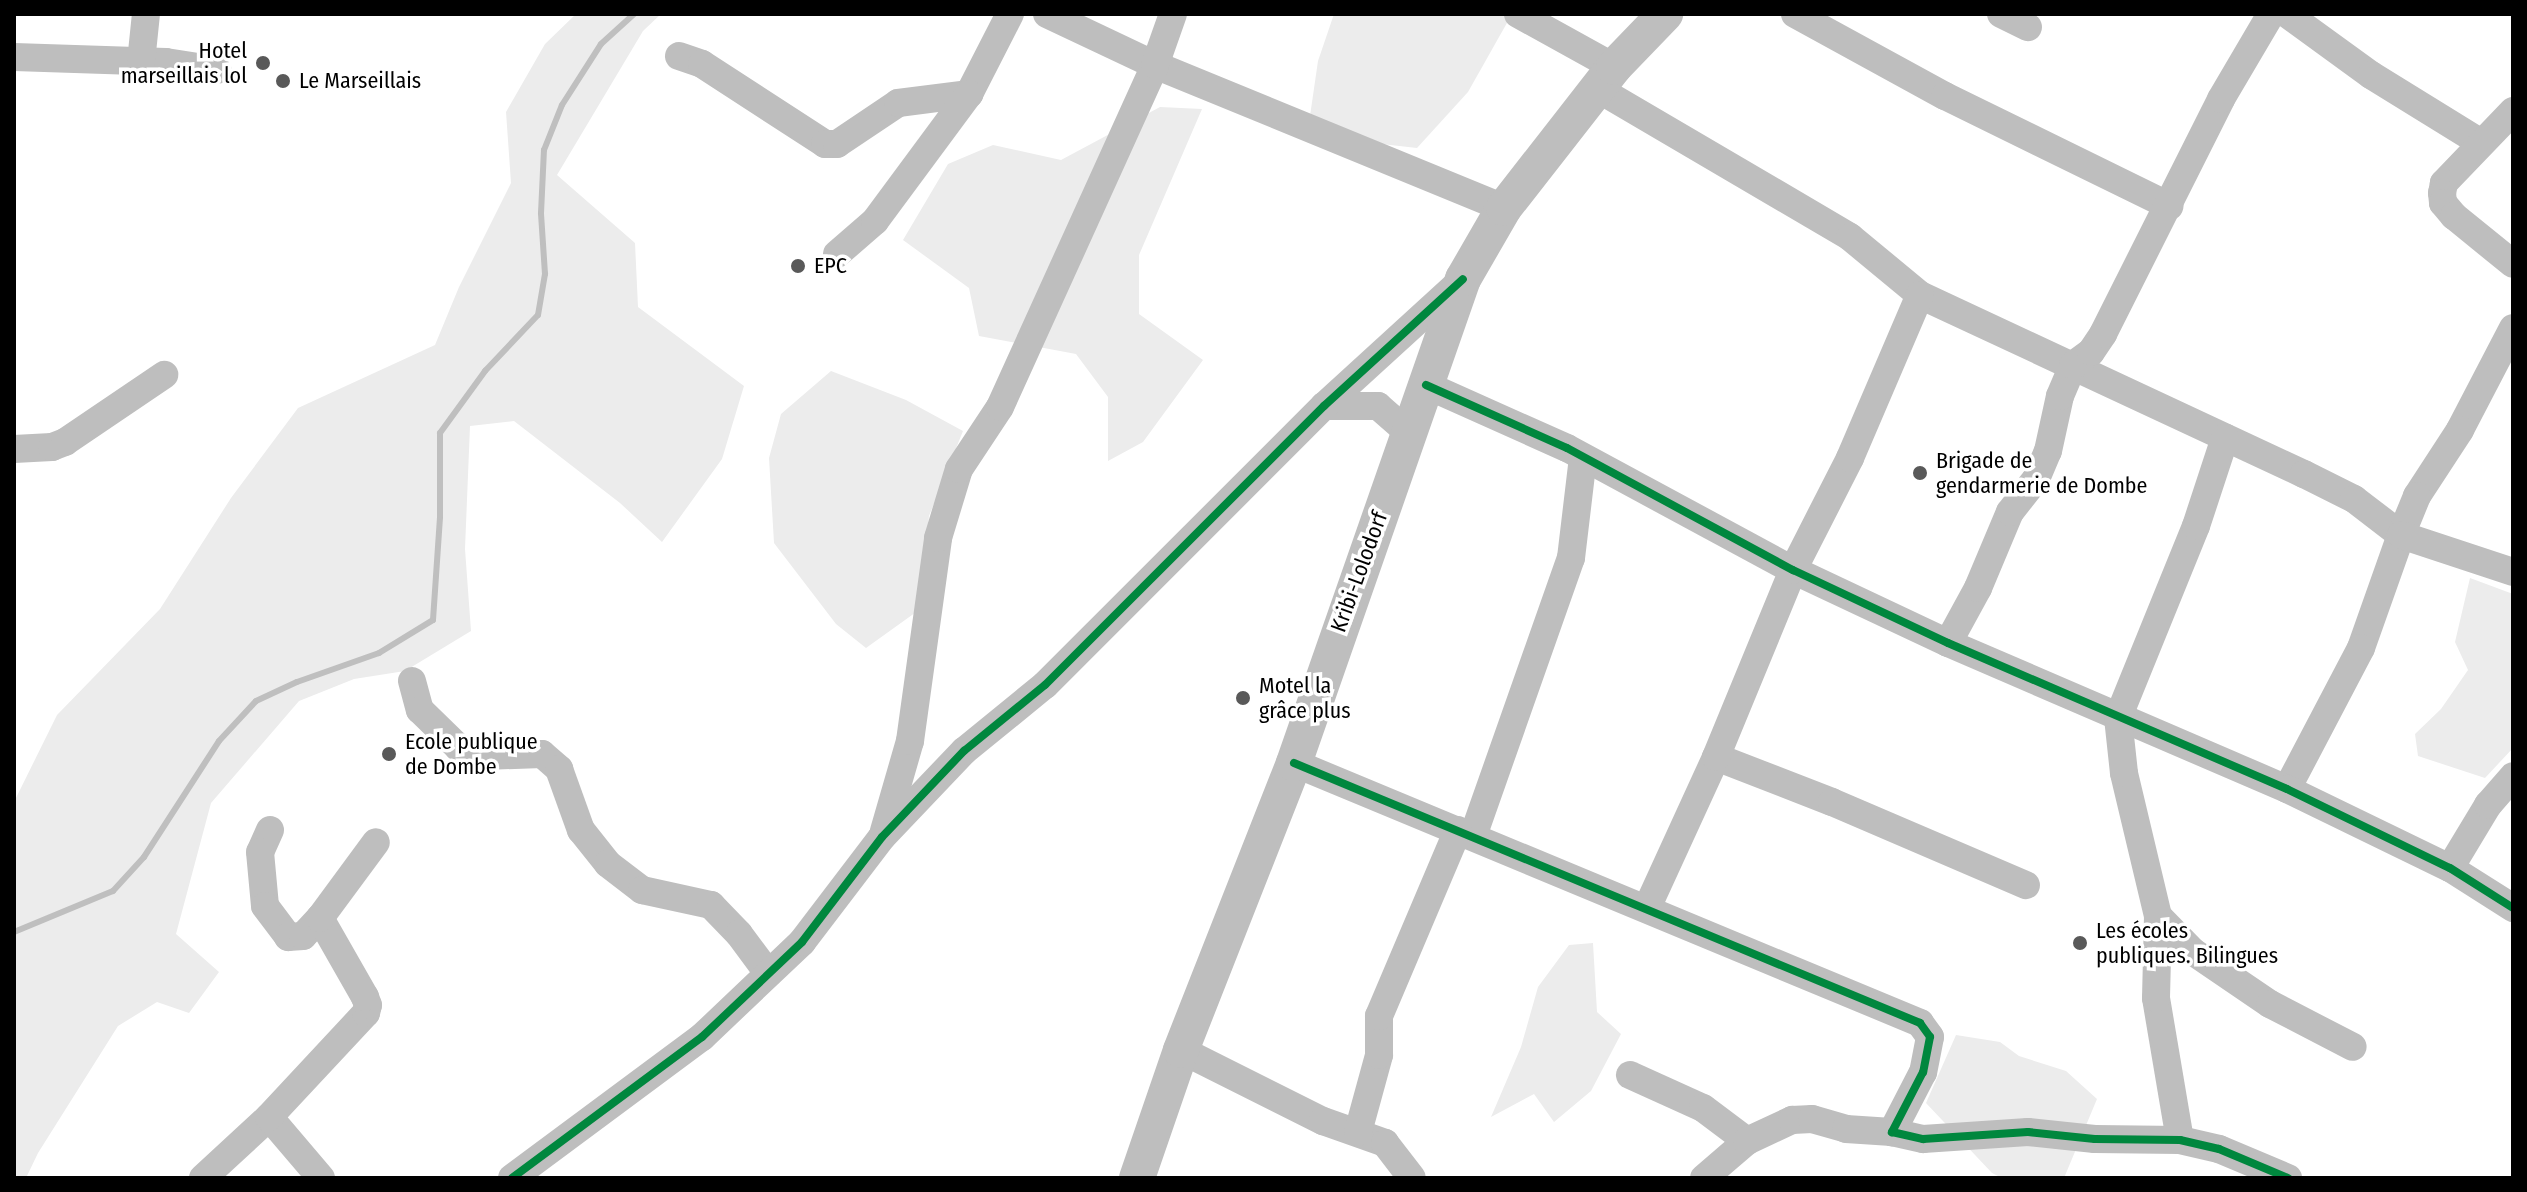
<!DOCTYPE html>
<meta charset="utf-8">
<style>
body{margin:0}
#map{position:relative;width:2527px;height:1192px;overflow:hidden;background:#fff;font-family:"Fira Sans Condensed",sans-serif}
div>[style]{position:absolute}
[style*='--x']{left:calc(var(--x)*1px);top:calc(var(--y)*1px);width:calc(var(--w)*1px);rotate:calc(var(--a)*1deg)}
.green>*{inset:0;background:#ececec}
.stream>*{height:6px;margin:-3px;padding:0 3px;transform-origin:3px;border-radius:3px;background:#bfbfbf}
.minor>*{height:28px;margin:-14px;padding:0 14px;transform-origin:14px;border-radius:14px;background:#bebebe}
.major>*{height:36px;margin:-18px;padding:0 18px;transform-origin:18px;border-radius:18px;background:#bebebe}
.cycleway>*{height:8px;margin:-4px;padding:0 4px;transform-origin:4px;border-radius:4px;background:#00873e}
.dots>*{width:22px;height:22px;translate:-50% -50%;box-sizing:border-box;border:4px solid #fff;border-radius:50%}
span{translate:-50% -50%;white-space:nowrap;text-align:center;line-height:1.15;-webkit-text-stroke:7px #fff;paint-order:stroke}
.poi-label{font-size:22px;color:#000}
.right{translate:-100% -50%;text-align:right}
.left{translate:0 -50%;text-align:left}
.street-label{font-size:22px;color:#000}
.frame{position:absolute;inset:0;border:16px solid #000;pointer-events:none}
</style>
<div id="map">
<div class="green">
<div style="clip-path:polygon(576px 14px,661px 14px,643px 31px,557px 175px,635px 243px,638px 307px,744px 386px,722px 459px,662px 542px,620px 503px,514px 421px,470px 426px,465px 549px,471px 631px,405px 671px,354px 679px,299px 701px,211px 803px,176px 934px,219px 972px,189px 1013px,157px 1002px,118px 1026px,38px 1153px,26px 1178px,14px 1178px,14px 802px,57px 715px,160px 609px,231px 498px,298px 408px,435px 345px,459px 287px,511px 183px,506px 112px,545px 44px)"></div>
<div style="clip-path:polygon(1334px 14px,1512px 14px,1468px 92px,1417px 148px,1364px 142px,1310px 116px,1318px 61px)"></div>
<div style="clip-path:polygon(1160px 107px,1202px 109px,1139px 255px,1139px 314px,1203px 360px,1143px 442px,1108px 461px,1108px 397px,1076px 354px,979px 336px,969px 288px,903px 240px,948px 164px,993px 145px,1061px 160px)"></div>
<div style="clip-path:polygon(831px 371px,906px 400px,963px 431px,929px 516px,919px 610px,866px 648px,836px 624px,774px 543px,769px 458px,781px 414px)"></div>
<div style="clip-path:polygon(2470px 578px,2513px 594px,2513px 748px,2485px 778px,2418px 756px,2415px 734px,2441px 709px,2468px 670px,2455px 642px)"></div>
<div style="clip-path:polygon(1593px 943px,1597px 1012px,1621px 1034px,1591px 1091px,1554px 1122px,1534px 1094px,1491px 1117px,1521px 1047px,1538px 987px,1569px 945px)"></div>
<div style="clip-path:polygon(1956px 1035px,2000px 1042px,2019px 1056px,2066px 1071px,2097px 1099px,2064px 1178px,2002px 1178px,1992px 1173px,1926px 1103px)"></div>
</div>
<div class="stream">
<div style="--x:14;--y:932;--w:107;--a:-22.5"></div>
<div style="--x:113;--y:891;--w:46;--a:-47.6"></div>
<div style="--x:144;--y:857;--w:138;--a:-57.1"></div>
<div style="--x:219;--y:741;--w:54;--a:-47.2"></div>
<div style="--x:256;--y:701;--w:45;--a:-24.9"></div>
<div style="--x:297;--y:682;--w:87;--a:-19.5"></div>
<div style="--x:379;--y:653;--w:63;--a:-31.4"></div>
<div style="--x:433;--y:620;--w:103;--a:-86.1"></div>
<div style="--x:440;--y:517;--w:84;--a:-90"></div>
<div style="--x:440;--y:433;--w:77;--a:-54"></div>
<div style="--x:485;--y:371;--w:77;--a:-46.6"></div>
<div style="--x:538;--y:315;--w:42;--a:-80.3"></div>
<div style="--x:545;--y:274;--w:61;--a:-93.8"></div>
<div style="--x:541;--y:213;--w:63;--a:-87.3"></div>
<div style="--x:544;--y:150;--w:48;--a:-68.2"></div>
<div style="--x:562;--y:105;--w:72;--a:-57.4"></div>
<div style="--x:601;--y:44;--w:45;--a:-42.3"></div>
</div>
<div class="minor">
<div style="--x:1047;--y:14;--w:119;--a:25.3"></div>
<div style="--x:1155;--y:65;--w:377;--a:22.3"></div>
<div style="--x:1518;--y:14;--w:110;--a:28.9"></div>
<div style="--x:1795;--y:14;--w:171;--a:28.7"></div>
<div style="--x:1945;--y:96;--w:250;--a:26.1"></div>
<div style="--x:2001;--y:14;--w:30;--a:26"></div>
<div style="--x:2287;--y:14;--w:104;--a:36"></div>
<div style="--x:2371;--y:75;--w:129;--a:31.7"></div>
<div style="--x:679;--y:56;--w:24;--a:19"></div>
<div style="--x:702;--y:64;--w:147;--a:33"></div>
<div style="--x:825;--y:144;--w:12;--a:0"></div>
<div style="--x:837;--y:144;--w:73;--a:-33.9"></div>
<div style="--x:898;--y:103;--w:72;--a:-7.2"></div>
<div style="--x:969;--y:94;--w:90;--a:-62.9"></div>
<div style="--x:14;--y:57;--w:152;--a:1.9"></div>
<div style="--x:166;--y:62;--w:52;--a:8.9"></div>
<div style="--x:141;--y:62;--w:48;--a:-84.1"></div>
<div style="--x:1598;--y:89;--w:292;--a:30.4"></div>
<div style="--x:1850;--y:237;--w:91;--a:39.6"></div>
<div style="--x:1920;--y:295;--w:424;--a:25"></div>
<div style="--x:2304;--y:474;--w:56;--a:26.6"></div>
<div style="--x:2354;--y:499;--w:59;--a:37.5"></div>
<div style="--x:2401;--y:535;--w:120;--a:109.5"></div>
<div style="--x:2361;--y:648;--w:159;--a:117.7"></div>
<div style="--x:2513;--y:111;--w:100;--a:133.8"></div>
<div style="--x:2444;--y:183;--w:10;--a:101"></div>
<div style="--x:2442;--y:193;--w:10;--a:84"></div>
<div style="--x:2443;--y:203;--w:17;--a:50"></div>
<div style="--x:2454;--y:216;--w:76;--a:39.1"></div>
<div style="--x:837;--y:254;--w:50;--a:-41"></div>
<div style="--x:875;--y:221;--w:158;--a:-53.5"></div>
<div style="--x:2513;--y:328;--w:115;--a:117.5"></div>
<div style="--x:2460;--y:430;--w:79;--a:123.1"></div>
<div style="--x:2417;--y:496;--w:42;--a:112.3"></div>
<div style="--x:2401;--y:535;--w:118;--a:18.3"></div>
<div style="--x:1426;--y:385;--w:154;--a:24.1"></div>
<div style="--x:1567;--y:448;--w:257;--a:28.4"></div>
<div style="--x:1793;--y:570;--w:171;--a:25.2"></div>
<div style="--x:1948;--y:643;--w:369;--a:23.3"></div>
<div style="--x:2287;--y:789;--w:181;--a:25.9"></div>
<div style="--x:2450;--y:868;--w:75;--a:32.4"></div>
<div style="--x:1324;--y:406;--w:54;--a:0"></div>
<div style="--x:1378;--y:406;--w:41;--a:41.1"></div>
<div style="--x:14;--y:449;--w:38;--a:-3"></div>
<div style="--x:52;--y:447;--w:14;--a:-21"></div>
<div style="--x:65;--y:442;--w:120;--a:-34.1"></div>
<div style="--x:1948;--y:643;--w:63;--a:-61.4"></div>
<div style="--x:1978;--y:588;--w:82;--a:-67.2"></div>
<div style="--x:2010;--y:512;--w:42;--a:-51.8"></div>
<div style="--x:2036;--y:479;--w:30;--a:-67"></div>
<div style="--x:2048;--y:451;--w:56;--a:-77.7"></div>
<div style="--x:2060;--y:396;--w:34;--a:-67"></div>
<div style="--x:2073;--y:365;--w:22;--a:-36"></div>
<div style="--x:2091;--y:352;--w:22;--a:-56"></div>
<div style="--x:2103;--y:334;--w:263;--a:-63.3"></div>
<div style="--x:2221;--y:99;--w:99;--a:-59.5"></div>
<div style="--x:412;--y:681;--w:30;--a:75"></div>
<div style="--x:420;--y:710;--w:53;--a:44.2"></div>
<div style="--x:458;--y:747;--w:28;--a:19"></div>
<div style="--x:484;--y:756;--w:58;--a:-2"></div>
<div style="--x:542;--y:754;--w:23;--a:41"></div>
<div style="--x:559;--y:769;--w:65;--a:70.2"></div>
<div style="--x:581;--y:830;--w:43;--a:51.5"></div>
<div style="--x:608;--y:864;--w:43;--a:37.4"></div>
<div style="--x:642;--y:890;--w:71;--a:12.3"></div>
<div style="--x:711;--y:905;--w:40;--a:46"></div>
<div style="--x:739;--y:934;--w:49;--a:53.4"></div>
<div style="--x:1716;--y:757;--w:124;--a:21.2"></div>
<div style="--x:1832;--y:802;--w:211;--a:23.2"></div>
<div style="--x:1294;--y:763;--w:678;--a:22.55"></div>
<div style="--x:1920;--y:1023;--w:17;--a:54"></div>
<div style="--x:1930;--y:1037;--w:36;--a:101"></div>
<div style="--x:1923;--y:1072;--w:68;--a:117.3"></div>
<div style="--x:1892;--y:1132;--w:32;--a:13"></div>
<div style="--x:1923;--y:1139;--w:105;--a:-3.8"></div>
<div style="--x:2028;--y:1132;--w:67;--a:6"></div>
<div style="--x:2095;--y:1139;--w:85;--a:0.7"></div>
<div style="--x:2180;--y:1140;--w:40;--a:13"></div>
<div style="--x:2219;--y:1149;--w:75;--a:22.8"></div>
<div style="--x:270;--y:830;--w:24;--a:114"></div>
<div style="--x:260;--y:852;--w:54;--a:84.7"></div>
<div style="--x:265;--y:906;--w:39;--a:53"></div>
<div style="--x:288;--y:937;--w:15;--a:-4"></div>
<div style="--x:303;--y:936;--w:25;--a:-47"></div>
<div style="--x:884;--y:831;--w:94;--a:-73.9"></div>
<div style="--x:910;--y:741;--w:205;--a:-82.1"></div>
<div style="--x:938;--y:538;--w:72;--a:-73.1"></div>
<div style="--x:959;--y:469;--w:74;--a:-56.5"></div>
<div style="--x:1000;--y:407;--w:375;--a:-65.6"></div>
<div style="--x:1155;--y:65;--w:54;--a:-70.6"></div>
<div style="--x:1473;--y:836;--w:295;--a:-70.6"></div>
<div style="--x:1571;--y:558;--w:101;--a:-83.2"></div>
<div style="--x:2450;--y:868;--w:74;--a:-58.9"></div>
<div style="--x:2488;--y:805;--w:38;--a:-49"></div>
<div style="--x:1647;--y:908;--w:166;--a:-65.4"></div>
<div style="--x:1716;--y:757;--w:202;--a:-67.6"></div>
<div style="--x:1793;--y:570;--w:126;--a:-63"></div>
<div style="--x:1850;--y:458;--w:177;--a:-66.8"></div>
<div style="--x:2158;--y:916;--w:49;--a:45.8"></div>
<div style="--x:2192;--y:951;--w:94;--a:34.2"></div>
<div style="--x:2270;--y:1004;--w:93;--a:27.4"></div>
<div style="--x:1181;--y:1050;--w:159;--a:26.6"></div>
<div style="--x:1323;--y:1121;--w:66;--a:19.5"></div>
<div style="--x:1385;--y:1143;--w:44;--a:52.4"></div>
<div style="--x:1630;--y:1075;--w:80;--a:24.3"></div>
<div style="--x:1703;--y:1108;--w:55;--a:36.9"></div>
<div style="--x:1358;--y:1132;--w:80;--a:-74.7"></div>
<div style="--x:1379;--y:1055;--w:39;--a:-90"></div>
<div style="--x:1379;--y:1016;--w:202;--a:-67"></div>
<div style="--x:2180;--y:1140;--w:144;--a:-99.6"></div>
<div style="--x:2156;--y:998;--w:82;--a:-88.6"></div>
<div style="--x:2158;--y:916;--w:147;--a:-103.4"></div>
<div style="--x:2124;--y:773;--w:55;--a:-96.2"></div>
<div style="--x:2118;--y:718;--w:207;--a:-67.9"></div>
<div style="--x:2196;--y:526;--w:93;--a:-71.8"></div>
<div style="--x:203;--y:1178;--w:90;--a:-42.7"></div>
<div style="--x:321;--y:1178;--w:80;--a:-130.4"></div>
<div style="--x:269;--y:1117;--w:142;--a:-47"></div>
<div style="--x:366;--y:1013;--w:8;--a:-76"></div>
<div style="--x:368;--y:1005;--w:9;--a:-111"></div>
<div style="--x:365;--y:997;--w:91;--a:-119.7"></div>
<div style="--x:320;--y:918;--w:94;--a:-53.6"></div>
<div style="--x:512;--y:1178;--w:237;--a:-36.6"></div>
<div style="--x:702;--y:1037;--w:138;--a:-43.5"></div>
<div style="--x:802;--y:942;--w:132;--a:-52.7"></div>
<div style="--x:882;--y:837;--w:119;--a:-46.4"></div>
<div style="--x:964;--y:751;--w:104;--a:-39.2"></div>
<div style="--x:1045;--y:685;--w:395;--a:-45"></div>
<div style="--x:1324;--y:406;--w:188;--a:-42.4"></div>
<div style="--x:1704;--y:1178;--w:57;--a:-40.7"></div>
<div style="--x:1747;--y:1141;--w:50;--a:-25"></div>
<div style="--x:1792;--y:1120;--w:20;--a:-3"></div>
<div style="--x:1812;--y:1119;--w:35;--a:16"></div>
<div style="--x:1846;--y:1129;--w:46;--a:3.7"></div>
</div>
<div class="major">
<div style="--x:1137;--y:1178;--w:135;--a:-71"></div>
<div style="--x:1181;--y:1050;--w:308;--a:-68.5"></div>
<div style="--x:1294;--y:763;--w:513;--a:-70.75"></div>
<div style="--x:1463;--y:279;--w:82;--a:-60"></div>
<div style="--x:1504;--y:208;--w:179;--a:-52"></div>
<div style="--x:1614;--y:67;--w:74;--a:-46.1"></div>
</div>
<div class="cycleway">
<div style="--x:1426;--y:385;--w:154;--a:24.1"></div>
<div style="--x:1567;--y:448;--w:257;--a:28.4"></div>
<div style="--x:1793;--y:570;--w:171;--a:25.2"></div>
<div style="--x:1948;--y:643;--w:369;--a:23.3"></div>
<div style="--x:2287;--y:789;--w:181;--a:25.9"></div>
<div style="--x:2450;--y:868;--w:75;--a:32.4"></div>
<div style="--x:1294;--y:763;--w:678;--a:22.55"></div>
<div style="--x:1920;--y:1023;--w:17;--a:54"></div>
<div style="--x:1930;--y:1037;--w:36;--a:101"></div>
<div style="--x:1923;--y:1072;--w:68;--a:117.3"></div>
<div style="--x:1892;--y:1132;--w:32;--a:13"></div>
<div style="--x:1923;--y:1139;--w:105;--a:-3.8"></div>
<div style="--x:2028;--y:1132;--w:67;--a:6"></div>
<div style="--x:2095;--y:1139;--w:85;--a:0.7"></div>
<div style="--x:2180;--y:1140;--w:40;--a:13"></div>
<div style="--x:2219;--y:1149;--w:75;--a:22.8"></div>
<div style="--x:512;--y:1178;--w:237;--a:-36.6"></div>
<div style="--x:702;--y:1037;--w:138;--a:-43.5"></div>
<div style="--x:802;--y:942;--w:132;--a:-52.7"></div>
<div style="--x:882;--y:837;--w:119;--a:-46.4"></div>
<div style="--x:964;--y:751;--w:104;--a:-39.2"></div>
<div style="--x:1045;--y:685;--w:395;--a:-45"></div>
<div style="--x:1324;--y:406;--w:188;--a:-42.4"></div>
</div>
<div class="dots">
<div style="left:263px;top:63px;background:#595959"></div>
<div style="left:283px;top:81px;background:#595959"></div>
<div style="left:798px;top:266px;background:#595959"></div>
<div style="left:1920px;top:473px;background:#595959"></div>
<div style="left:1243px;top:698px;background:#595959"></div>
<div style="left:389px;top:754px;background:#595959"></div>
<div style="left:2080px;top:943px;background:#595959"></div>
</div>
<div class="poi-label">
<span class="right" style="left:247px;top:63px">Hotel<br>marseillais lol</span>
<span class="left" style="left:299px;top:81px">Le Marseillais</span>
<span class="left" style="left:814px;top:266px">EPC</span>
<span class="left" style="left:1936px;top:473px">Brigade de<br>gendarmerie de Dombe</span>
<span class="left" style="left:1259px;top:698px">Motel la<br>grâce plus</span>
<span class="left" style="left:405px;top:754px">Ecole publique<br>de Dombe</span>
<span class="left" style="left:2096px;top:943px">Les écoles<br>publiques. Bilingues</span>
</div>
<div class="street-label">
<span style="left:1359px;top:572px;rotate:-70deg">Kribi-Lolodorf</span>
</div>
<div class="frame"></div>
</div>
